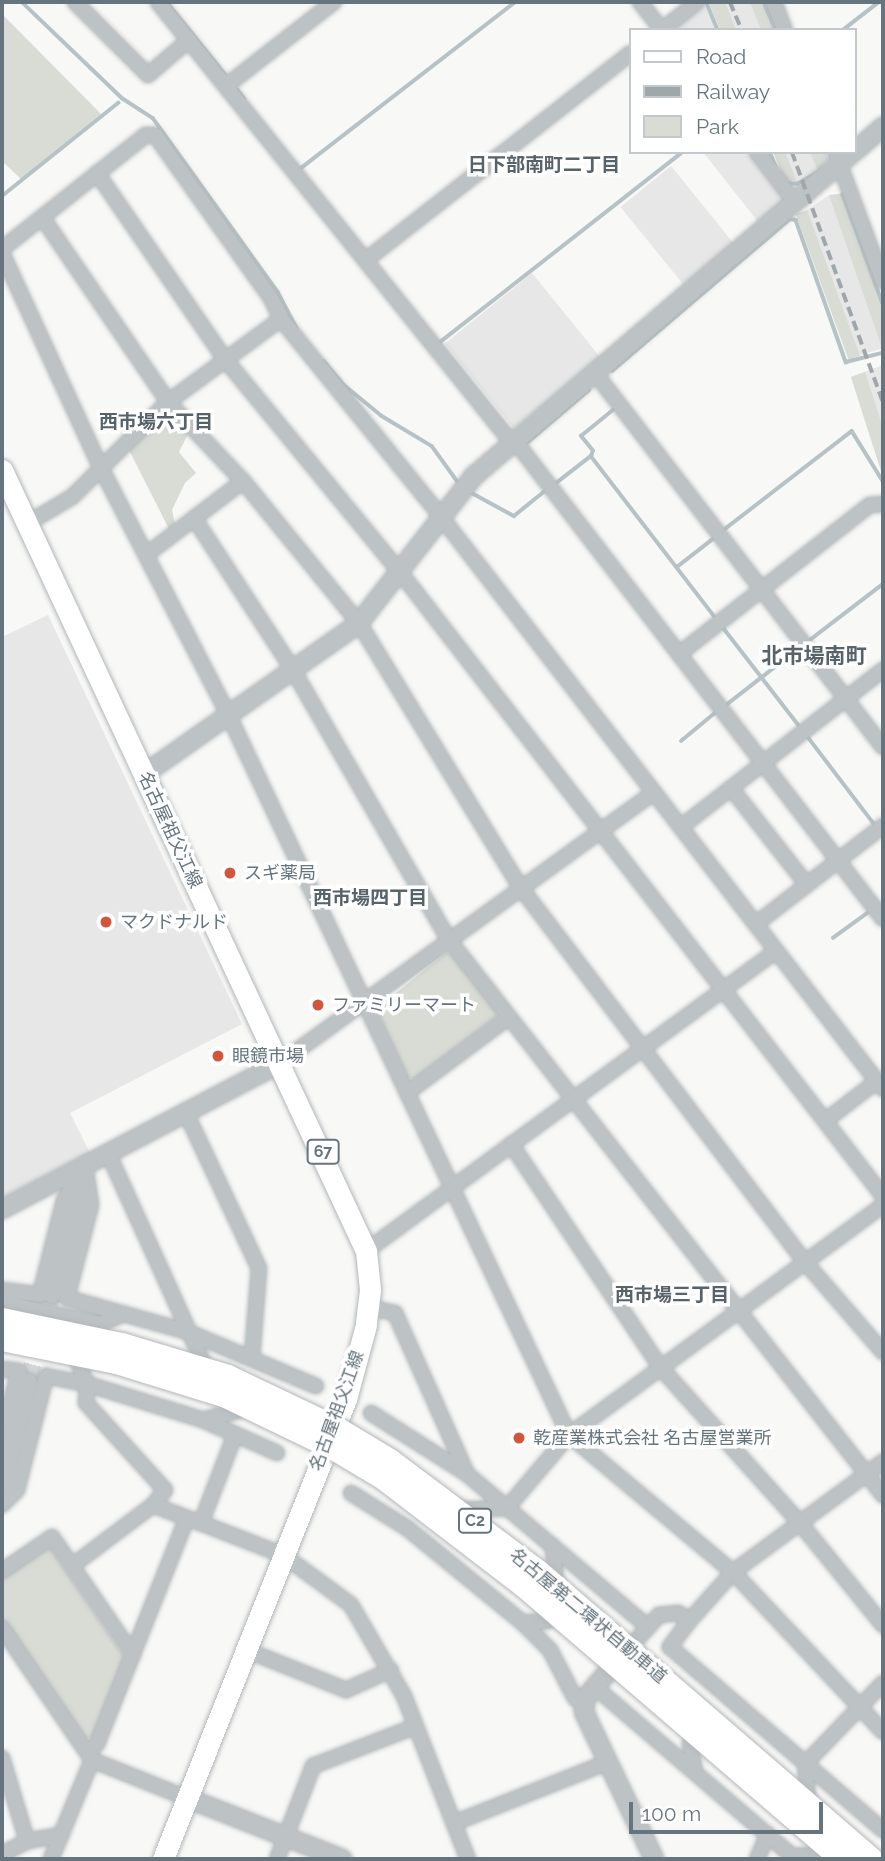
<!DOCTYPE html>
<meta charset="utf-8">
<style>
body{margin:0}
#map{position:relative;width:885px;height:1861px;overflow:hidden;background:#f8f8f6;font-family:Raleway,"Noto Sans JP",sans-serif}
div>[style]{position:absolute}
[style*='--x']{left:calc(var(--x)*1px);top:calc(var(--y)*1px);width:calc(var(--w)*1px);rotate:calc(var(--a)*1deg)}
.built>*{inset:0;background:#e6e7e6;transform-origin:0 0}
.green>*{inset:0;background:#d8dcd5;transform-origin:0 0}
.stream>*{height:3.5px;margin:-1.75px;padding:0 1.75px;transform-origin:1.75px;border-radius:1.75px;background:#b6c2c5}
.tertiary-tunnel>*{height:18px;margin-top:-9px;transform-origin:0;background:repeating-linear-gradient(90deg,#d4d7d8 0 18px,transparent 0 27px)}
.roads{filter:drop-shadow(0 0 2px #b1b7b9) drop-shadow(0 0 2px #b1b7b9)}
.minor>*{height:14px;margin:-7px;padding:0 7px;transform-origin:7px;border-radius:7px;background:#bdc2c5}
.tertiary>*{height:18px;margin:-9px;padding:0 9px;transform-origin:9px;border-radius:9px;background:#bdc2c5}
.primary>*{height:21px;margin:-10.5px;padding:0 10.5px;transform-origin:10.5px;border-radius:10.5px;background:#fff}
.rail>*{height:3.5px;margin-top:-1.75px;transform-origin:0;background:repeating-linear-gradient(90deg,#a0a7ab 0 10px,transparent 0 15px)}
.bridges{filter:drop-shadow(0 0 2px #b3b7ba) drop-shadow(0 0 2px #b3b7ba)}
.motorway-bridge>*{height:24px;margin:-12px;padding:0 12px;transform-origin:12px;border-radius:12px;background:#fff}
.dots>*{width:19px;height:19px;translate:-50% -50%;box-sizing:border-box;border:4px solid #fff;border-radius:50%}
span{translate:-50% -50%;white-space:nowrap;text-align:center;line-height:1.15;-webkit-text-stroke:7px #fff;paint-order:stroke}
.shield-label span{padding:2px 5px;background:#fff;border:2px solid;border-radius:5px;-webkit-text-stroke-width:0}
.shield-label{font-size:16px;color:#66757d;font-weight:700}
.street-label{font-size:18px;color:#66757d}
.poi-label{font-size:18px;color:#66757d}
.left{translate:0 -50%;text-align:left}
.neighbourhood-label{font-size:19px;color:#576269;font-weight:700}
.quarter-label{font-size:21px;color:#576269;font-weight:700}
.frame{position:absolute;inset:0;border:4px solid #66757d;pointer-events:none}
.legend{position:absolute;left:629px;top:28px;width:228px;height:126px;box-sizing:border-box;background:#fff;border:2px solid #c2c8cb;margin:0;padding:9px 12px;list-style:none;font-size:21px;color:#66757d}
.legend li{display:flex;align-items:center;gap:14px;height:35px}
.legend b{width:35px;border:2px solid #c2c8cb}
.scale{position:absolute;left:629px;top:1802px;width:194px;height:32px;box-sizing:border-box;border:4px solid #66757d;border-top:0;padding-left:9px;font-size:21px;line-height:24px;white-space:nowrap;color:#66757d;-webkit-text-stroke:5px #fff;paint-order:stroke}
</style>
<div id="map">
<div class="built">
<div style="clip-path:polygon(706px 2px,717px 30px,670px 30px)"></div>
<div style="clip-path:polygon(709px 2px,763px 2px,774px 30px,720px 30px)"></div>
<div style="clip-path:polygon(703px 152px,752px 152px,786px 196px,783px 202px,759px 223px)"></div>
<div style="clip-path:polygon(773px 152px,825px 152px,828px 159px,818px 171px,797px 182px)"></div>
<div style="left:671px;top:166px;width:100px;height:65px;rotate:51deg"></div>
<div style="clip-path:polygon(841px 194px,883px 308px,883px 348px,848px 359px,797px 217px,829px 195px)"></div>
<div style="left:532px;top:273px;width:109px;height:112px;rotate:51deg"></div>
<div style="clip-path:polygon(883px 365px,883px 477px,851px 377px)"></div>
<div style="clip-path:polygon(48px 615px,242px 1024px,70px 1113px,90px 1153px,2px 1197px,2px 637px)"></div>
</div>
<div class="green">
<div style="clip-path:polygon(709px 2px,725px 2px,736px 30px,720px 30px)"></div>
<div style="clip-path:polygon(750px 2px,763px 2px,774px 30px,761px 30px)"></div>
<div style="clip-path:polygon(2px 14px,101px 114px,21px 179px,2px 161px)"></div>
<div style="clip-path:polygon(773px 152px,785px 152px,797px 182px,785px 181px)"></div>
<div style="clip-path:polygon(810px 152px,825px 152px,828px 159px,818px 171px)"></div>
<div style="clip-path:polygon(841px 194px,883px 308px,882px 348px,829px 195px)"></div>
<div style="left:807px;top:210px;width:155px;height:12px;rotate:70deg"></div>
<div style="clip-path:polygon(865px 372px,883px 428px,883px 477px,851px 377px)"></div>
<div style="clip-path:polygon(163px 415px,169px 415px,188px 434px,179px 452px,196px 473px,185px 483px,172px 510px,175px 524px,169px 529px,129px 450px)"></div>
<div style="clip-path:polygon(446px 953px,452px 953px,497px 1012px,496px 1017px,414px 1079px,407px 1077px,376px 1009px)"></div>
<div style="clip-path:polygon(45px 1549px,51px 1549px,125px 1658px,93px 1738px,83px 1738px,2px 1619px,2px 1579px)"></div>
</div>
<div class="stream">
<div style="--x:22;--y:2;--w:139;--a:43.8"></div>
<div style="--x:122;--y:98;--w:37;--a:33"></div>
<div style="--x:153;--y:118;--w:214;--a:54.3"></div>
<div style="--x:278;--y:292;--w:41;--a:62.2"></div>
<div style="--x:167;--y:2;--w:92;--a:51.1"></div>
<div style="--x:764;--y:2;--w:30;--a:67"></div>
<div style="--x:707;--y:3;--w:29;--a:68"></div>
<div style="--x:843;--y:30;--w:46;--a:-37.9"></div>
<div style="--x:238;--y:90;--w:10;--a:53"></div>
<div style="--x:770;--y:152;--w:16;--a:68"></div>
<div style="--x:300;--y:169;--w:272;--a:-37.8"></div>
<div style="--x:788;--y:183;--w:9;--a:6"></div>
<div style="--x:797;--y:184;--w:22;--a:-30"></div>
<div style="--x:843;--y:194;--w:117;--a:70"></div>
<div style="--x:2;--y:196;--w:149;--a:-38.7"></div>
<div style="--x:439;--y:343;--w:310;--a:-38.1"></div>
<div style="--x:324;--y:361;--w:30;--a:50"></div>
<div style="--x:343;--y:384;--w:50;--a:39.4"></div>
<div style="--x:382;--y:416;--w:58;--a:31"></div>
<div style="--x:432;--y:446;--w:44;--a:54.2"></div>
<div style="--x:612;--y:371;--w:234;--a:-40.5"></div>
<div style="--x:790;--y:219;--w:6;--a:9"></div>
<div style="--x:796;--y:220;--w:151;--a:70.6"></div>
<div style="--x:846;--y:362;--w:38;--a:-14"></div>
<div style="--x:528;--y:442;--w:80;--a:-40.4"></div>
<div style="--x:591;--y:456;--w:5;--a:-68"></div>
<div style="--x:593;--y:451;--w:19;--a:-129"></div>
<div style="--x:581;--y:436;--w:41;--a:-39.1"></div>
<div style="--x:555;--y:484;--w:46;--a:-37.9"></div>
<div style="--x:591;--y:456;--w:203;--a:52.4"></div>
<div style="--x:472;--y:493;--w:48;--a:28.7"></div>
<div style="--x:514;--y:516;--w:40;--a:-39"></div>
<div style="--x:725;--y:529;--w:160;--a:-37.7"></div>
<div style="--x:852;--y:431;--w:59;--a:58.2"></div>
<div style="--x:677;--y:567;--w:46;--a:-37.9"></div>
<div style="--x:722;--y:626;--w:128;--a:52.3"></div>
<div style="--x:810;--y:640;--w:92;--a:-37.5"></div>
<div style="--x:725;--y:706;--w:93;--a:-38"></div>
<div style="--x:808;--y:737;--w:111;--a:52.7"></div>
<div style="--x:681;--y:741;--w:45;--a:-39.6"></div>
<div style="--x:833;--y:938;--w:46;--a:-36.1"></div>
</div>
<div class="tertiary-tunnel">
<div style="--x:28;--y:1382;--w:91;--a:-74.7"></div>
</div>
<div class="roads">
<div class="minor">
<div style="--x:75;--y:2;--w:103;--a:45"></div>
<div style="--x:148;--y:75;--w:54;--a:-40.5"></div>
<div style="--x:158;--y:2;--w:566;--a:51.25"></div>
<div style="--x:640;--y:2;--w:36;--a:52"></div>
<div style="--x:774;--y:2;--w:30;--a:69"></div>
<div style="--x:662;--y:30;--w:45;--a:-38.7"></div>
<div style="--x:226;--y:86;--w:137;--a:-37.9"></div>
<div style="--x:757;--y:152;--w:63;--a:52.8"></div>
<div style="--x:835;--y:152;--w:138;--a:69.6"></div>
<div style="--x:97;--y:173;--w:224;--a:55.5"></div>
<div style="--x:224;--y:358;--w:277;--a:50.6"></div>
<div style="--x:400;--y:572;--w:789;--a:52.26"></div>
<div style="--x:42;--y:217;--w:224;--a:55.7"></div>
<div style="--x:168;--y:402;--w:109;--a:46.5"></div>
<div style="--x:243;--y:481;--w:183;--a:50.8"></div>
<div style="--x:359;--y:623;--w:311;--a:58.6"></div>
<div style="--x:521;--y:888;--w:470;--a:52.8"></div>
<div style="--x:805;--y:1262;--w:119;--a:49.1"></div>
<div style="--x:2;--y:249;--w:184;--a:-38.4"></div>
<div style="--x:146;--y:135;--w:9;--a:0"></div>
<div style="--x:155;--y:135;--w:200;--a:54.6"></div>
<div style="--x:271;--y:298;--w:23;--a:65"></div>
<div style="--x:281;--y:319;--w:256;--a:51"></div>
<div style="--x:442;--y:518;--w:721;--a:52.32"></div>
<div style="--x:2;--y:253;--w:237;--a:65.3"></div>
<div style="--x:101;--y:468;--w:279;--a:62.7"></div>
<div style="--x:229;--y:716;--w:795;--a:64.69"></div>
<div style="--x:569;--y:1435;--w:214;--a:39.9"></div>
<div style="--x:733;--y:1572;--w:219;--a:46.8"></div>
<div style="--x:366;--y:260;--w:336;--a:-38"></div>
<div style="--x:595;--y:373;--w:472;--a:52.4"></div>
<div style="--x:515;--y:441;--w:603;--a:52.41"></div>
<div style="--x:194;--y:518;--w:181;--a:56.9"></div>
<div style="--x:293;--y:670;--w:312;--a:60"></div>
<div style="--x:449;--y:940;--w:705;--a:51.98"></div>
<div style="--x:28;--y:523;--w:51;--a:-30.6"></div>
<div style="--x:72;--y:497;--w:135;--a:-44.7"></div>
<div style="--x:168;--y:402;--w:140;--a:-36.3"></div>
<div style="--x:146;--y:555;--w:122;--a:-37.3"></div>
<div style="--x:679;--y:654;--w:242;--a:-38"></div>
<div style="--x:870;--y:505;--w:13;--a:-4"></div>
<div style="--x:731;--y:788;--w:123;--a:51.9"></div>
<div style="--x:681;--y:827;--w:256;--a:-37.9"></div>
<div style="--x:756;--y:924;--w:160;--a:-37.7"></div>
<div style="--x:280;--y:1063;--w:462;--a:-35.9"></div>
<div style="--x:407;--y:1093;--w:127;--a:-36.7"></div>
<div style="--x:186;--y:1113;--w:171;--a:64.8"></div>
<div style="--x:259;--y:1268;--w:89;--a:94.5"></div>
<div style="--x:825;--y:1121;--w:66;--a:-37.6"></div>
<div style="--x:511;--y:1144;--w:270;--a:56.2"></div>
<div style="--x:661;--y:1368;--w:208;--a:48.1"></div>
<div style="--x:800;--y:1523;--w:132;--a:50.9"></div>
<div style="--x:108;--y:1153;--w:239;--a:65.6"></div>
<div style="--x:85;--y:1165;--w:40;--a:81.5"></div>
<div style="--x:91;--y:1205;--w:96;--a:104.5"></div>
<div style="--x:67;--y:1298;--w:126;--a:15.7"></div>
<div style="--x:188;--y:1332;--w:139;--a:22.9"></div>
<div style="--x:366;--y:1251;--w:508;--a:-36.19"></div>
<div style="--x:2;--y:1290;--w:38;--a:7"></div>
<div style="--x:40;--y:1295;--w:98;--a:-75.8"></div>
<div style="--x:64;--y:1200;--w:29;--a:-59"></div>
<div style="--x:2;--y:1298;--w:9;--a:41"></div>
<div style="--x:9;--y:1304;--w:93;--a:12.4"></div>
<div style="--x:100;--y:1324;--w:26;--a:-23"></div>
<div style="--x:368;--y:1307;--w:28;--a:13"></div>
<div style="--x:395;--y:1313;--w:176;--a:65.9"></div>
<div style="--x:2;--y:1369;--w:17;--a:7"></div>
<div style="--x:19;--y:1371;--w:66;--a:104.9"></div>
<div style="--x:371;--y:1413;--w:114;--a:32.4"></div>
<div style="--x:467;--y:1474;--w:237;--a:40.2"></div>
<div style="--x:203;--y:1420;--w:35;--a:-15"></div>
<div style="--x:351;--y:1493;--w:66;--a:32"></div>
<div style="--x:407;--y:1528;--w:150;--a:39.3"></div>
<div style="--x:523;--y:1623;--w:38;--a:45"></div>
<div style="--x:550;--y:1650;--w:54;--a:62.5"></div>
<div style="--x:575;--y:1698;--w:9;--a:41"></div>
<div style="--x:2;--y:1505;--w:21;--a:-45"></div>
<div style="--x:17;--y:1490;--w:118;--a:-75.7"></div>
<div style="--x:46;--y:1376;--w:42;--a:11"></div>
<div style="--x:87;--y:1384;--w:121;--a:17.2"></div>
<div style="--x:203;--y:1420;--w:81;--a:24"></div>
<div style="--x:153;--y:1505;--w:36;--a:21"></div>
<div style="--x:458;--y:1510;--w:49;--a:-2.3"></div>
<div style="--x:507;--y:1508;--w:96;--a:-49.7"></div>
<div style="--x:569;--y:1435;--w:389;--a:-36.2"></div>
<div style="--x:201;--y:1523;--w:88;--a:21.3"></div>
<div style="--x:283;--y:1555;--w:84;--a:36.3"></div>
<div style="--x:351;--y:1605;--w:105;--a:59.8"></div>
<div style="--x:404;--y:1696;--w:175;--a:68.6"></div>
<div style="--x:553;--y:1546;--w:41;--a:85.8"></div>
<div style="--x:72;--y:1566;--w:101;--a:-37"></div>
<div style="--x:153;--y:1505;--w:19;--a:-51"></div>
<div style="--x:165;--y:1490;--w:118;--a:-132.2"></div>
<div style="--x:86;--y:1403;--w:19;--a:-87"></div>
<div style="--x:87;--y:1384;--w:22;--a:-112"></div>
<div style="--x:2;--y:1571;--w:60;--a:-34.2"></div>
<div style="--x:52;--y:1537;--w:143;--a:55.5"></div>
<div style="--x:690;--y:1620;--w:34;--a:127"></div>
<div style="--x:670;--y:1647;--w:281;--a:40.7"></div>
<div style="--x:523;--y:1623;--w:25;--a:-5"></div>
<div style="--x:2;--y:1628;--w:160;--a:55.7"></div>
<div style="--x:92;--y:1760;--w:102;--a:21.8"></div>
<div style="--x:246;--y:1650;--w:108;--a:21.8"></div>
<div style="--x:346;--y:1690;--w:49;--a:-24"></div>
<div style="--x:623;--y:1655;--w:54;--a:-48"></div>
<div style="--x:659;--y:1615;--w:19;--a:-6"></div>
<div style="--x:678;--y:1613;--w:14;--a:30"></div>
<div style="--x:690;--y:1620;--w:64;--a:-48.1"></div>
<div style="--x:733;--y:1572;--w:186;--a:-36.3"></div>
<div style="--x:595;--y:1687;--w:265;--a:40.6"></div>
<div style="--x:690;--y:1744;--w:28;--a:80"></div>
<div style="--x:89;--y:1752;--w:11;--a:-45"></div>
<div style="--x:97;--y:1744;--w:243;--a:-68.3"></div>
<div style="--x:187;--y:1518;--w:15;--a:20"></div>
<div style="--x:201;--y:1523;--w:94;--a:-68.9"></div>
<div style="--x:2;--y:1758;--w:87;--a:73.2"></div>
<div style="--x:808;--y:1803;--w:39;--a:-94"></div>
<div style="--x:805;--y:1764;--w:112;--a:-46.1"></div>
<div style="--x:454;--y:1823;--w:166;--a:-21.6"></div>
<div style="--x:2;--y:1854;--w:28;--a:-27"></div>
<div style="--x:27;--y:1841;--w:35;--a:-10"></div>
<div style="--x:792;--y:1856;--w:29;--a:-2"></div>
<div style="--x:51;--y:1859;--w:107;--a:-67.5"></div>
<div style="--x:277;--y:1859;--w:100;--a:-68.8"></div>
<div style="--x:313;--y:1766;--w:110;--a:-21.2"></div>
<div style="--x:757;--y:1859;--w:27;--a:-66"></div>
</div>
<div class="tertiary">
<div style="--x:855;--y:151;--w:37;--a:-41"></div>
<div style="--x:143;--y:775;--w:264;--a:-35.1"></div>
<div style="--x:359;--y:623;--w:187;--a:-52"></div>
<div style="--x:474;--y:476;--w:499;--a:-40.5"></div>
<div style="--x:2;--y:1209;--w:314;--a:-27.7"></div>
<div style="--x:52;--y:1294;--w:133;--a:-75.7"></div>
<div style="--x:2;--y:1485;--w:106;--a:-75.8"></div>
<div style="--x:607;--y:1673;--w:32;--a:131"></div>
<div style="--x:586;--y:1697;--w:15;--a:98"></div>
<div style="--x:584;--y:1712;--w:163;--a:64.5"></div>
<div style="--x:187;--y:1798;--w:167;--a:21.5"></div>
</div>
<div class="primary">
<div style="--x:2;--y:470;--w:862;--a:65.01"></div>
<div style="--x:366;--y:1251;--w:39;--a:84"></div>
<div style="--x:370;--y:1290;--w:35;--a:97"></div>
<div style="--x:366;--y:1325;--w:77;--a:105.1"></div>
<div style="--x:346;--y:1399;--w:495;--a:111.7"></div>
</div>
</div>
<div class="rail">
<div style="--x:730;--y:2;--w:30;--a:67"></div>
<div style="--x:792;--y:152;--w:266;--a:70"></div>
</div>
<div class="bridges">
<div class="motorway-bridge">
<div style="--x:2;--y:1320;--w:123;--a:11.8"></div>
<div style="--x:122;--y:1345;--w:111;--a:16.8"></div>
<div style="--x:228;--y:1377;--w:121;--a:25.5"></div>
<div style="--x:337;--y:1429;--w:62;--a:31.1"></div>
<div style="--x:390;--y:1461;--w:185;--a:36.9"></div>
<div style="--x:538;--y:1572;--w:440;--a:40.8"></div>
<div style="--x:2;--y:1339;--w:117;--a:11.3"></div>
<div style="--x:117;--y:1362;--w:114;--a:17.3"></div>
<div style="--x:226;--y:1396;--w:118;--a:25.7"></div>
<div style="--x:332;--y:1447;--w:61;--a:30.8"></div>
<div style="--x:384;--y:1478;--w:179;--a:37.5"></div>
<div style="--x:526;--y:1587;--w:417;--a:40.7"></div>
</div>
</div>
<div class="dots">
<div style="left:230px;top:873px;background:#d2563c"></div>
<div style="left:106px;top:922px;background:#d2563c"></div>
<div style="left:318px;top:1005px;background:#d2563c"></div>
<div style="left:218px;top:1056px;background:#d2563c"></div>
<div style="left:519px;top:1438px;background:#d2563c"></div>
</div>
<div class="shield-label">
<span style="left:323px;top:1152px">67</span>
<span style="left:475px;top:1521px">C2</span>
</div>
<div class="street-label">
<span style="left:170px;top:830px;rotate:65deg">名古屋祖父江線</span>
<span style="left:337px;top:1411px;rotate:-70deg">名古屋祖父江線</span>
<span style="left:588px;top:1616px;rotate:40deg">名古屋第二環状自動車道</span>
</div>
<div class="poi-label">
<span class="left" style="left:244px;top:873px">スギ薬局</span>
<span class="left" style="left:120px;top:922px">マクドナルド</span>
<span class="left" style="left:332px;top:1005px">ファミリーマート</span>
<span class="left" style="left:232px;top:1056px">眼鏡市場</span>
<span class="left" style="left:533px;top:1438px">乾産業株式会社 名古屋営業所</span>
</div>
<div class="neighbourhood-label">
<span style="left:544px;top:165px">日下部南町二丁目</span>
<span style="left:156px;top:422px">西市場六丁目</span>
<span style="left:370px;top:898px">西市場四丁目</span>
<span style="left:672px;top:1295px">西市場三丁目</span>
</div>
<div class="quarter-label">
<span style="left:814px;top:656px">北市場南町</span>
</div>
<div class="frame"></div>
<ul class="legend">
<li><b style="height:9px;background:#fff"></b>Road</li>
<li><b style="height:9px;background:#a0a7ab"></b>Railway</li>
<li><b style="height:19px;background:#d8dcd5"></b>Park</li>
</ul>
<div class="scale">100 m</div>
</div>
